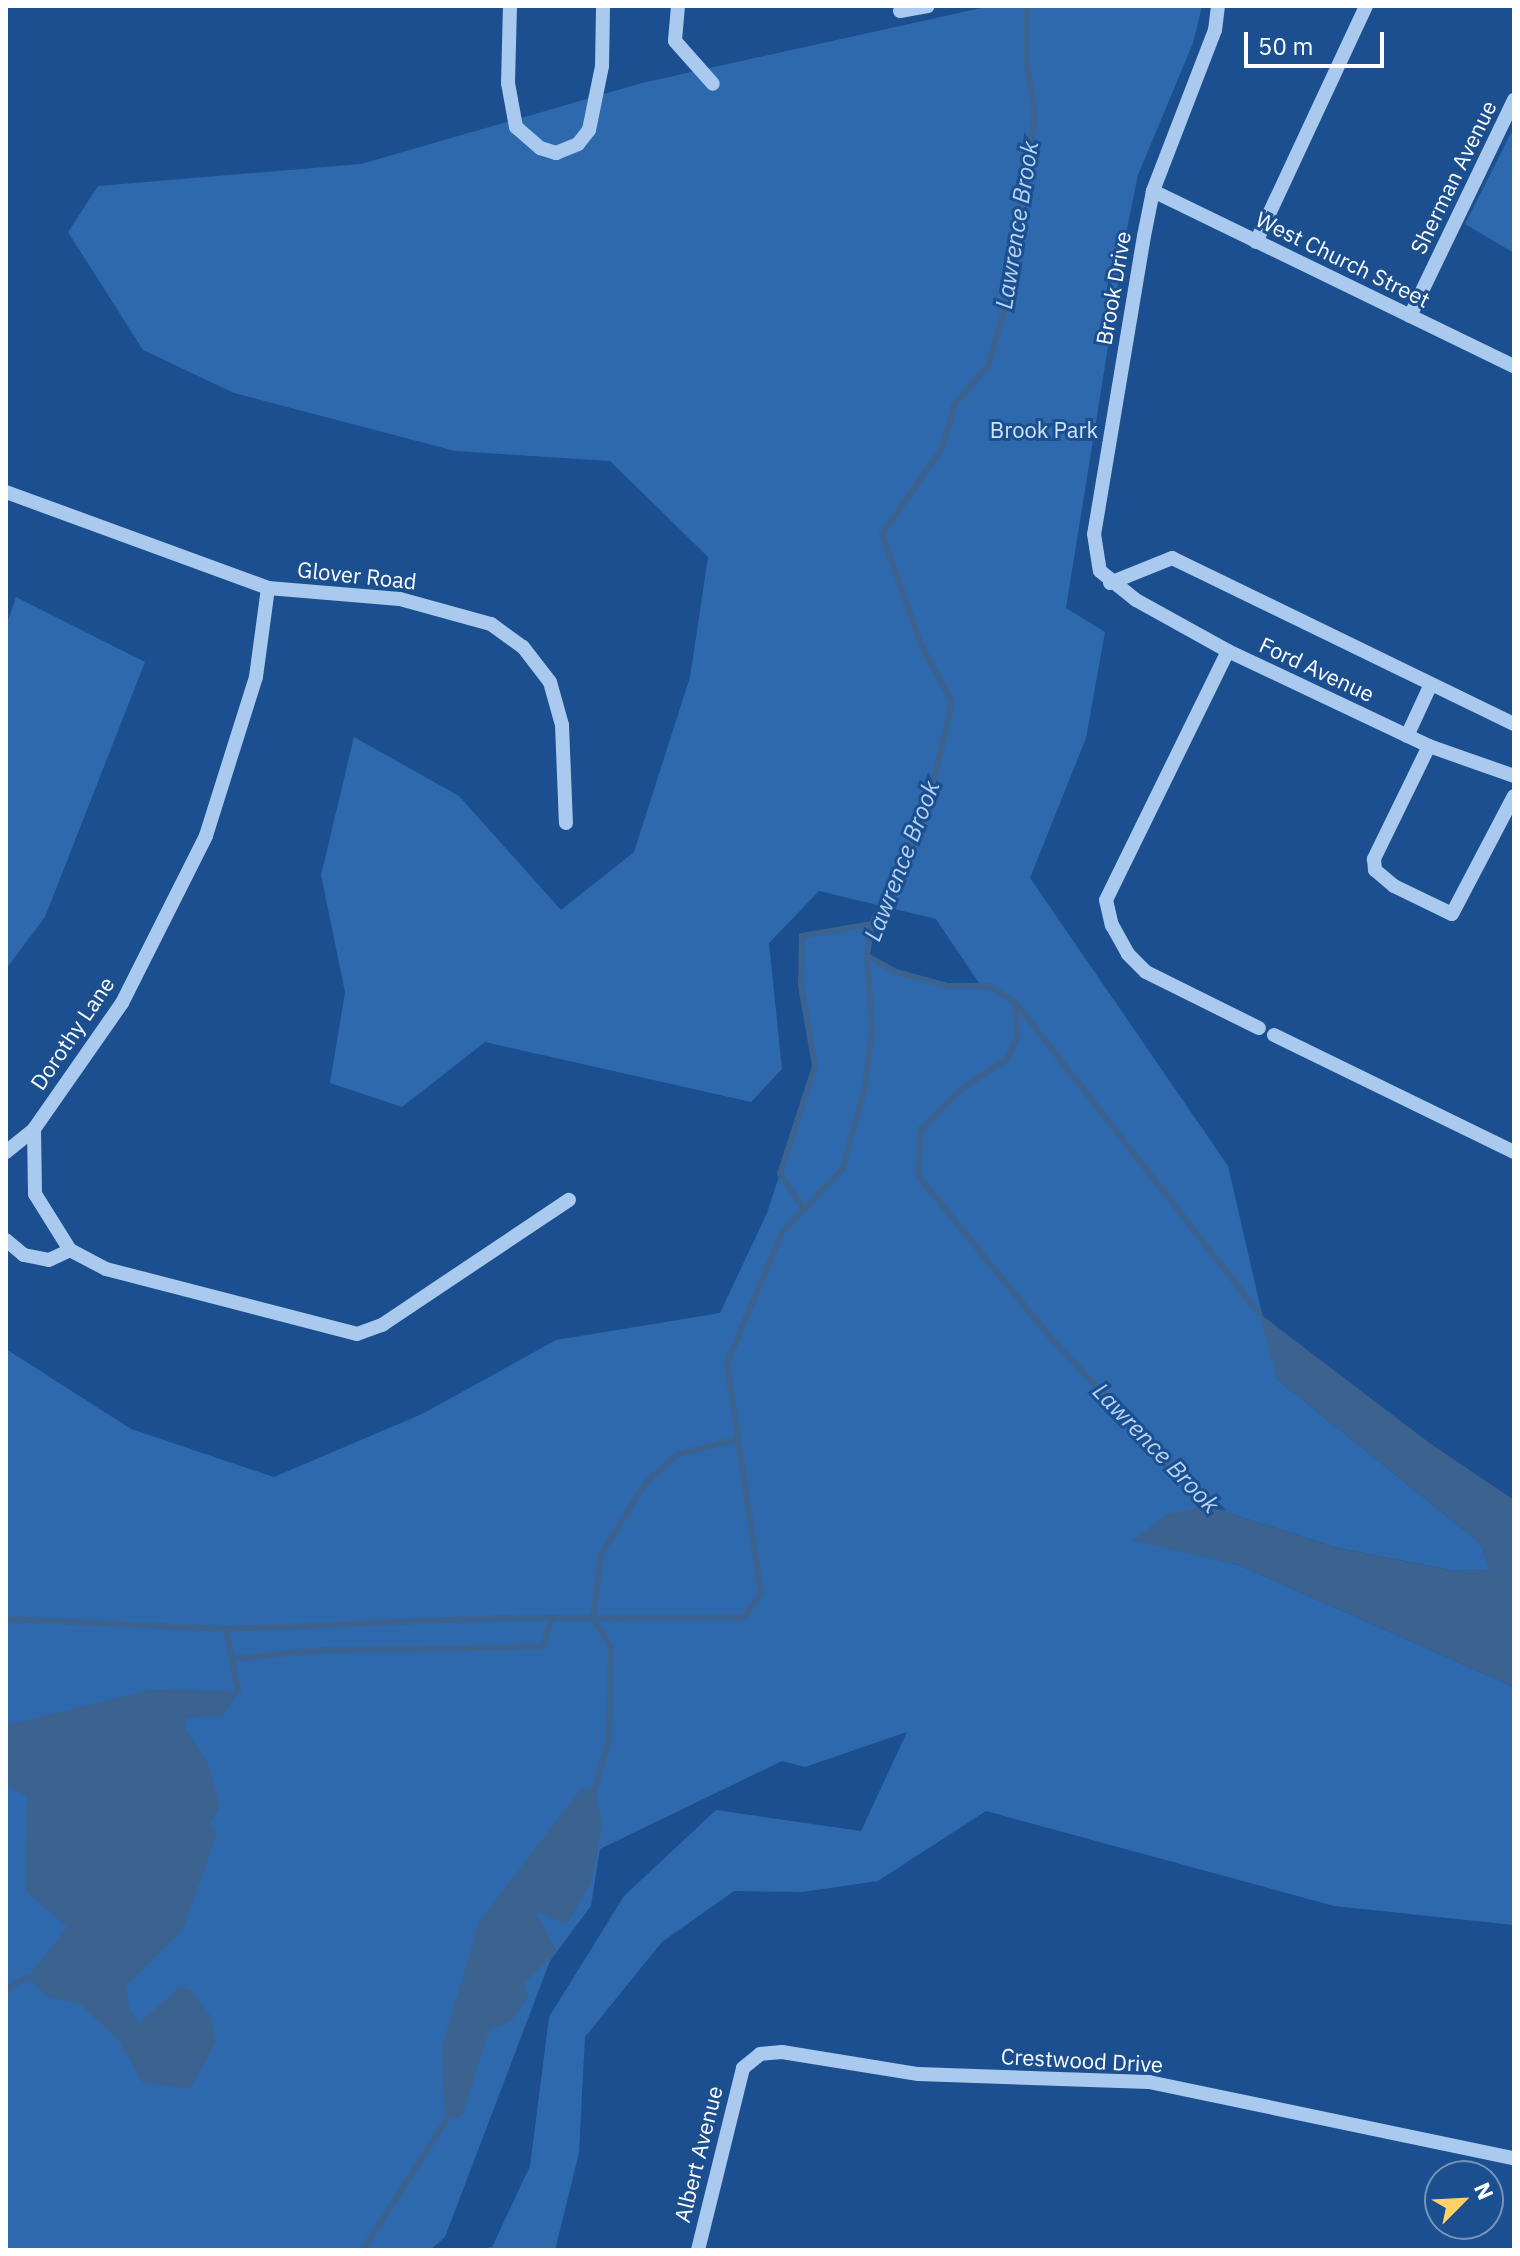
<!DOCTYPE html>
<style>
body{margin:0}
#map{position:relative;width:1520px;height:2256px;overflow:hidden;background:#1b4f8f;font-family:"IBM Plex Sans",sans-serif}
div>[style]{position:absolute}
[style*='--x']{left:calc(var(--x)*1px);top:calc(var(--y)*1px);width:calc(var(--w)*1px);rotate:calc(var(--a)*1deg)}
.green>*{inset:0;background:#2e69ad}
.water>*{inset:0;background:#3c6290}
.stream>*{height:6px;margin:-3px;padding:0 3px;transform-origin:3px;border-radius:3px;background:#3c6290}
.minor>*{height:14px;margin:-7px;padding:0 7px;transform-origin:7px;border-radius:7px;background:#a9c9ee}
span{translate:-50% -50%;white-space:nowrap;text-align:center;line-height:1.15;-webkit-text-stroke:6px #1b4f8f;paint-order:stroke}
.street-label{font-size:22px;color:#fff}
.park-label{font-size:22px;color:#cfe3fa}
.water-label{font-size:24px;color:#b5d3f5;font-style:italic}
.frame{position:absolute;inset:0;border:8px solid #fff;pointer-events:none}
.north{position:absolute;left:1424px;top:2160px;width:80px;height:80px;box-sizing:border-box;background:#1b4f8f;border:2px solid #7695bc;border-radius:50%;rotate:66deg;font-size:22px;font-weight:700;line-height:32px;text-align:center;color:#fff}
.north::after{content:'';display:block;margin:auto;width:28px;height:36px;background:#ffd166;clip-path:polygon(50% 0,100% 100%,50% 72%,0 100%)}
.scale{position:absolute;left:1244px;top:32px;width:140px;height:36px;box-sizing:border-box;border:4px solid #fff;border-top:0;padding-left:10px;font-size:24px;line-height:28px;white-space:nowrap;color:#fff;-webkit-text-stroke:6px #1b4f8f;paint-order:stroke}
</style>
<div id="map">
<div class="green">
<div style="clip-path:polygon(990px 6px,1202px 6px,1193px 43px,1138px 175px,1127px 229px,1066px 608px,1105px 632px,1086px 738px,1030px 878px,1228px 1166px,1277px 1379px,1480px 1543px,1491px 1570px,1455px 1571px,1338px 1548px,1206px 1506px,1133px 1539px,1239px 1565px,1514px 1687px,1514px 1925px,1334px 1906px,986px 1811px,878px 1881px,802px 1892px,734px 1891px,662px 1942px,585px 2037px,579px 2153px,555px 2250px,475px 2250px,492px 2247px,530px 2166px,549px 2017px,624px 1896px,716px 1810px,861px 1831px,907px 1732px,805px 1767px,782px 1761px,600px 1849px,591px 1906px,550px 1961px,445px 2237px,430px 2250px,6px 2250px,6px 1349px,131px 1429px,274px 1477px,422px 1414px,556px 1340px,720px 1313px,767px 1213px,815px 1066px,801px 986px,802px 936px,872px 924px,867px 956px,896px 972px,948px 986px,981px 986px,936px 919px,819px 891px,769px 943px,782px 1069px,751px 1102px,485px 1042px,402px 1107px,330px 1083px,345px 992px,321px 875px,354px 737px,459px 796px,561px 910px,634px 852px,690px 677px,708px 557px,610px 461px,455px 451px,234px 393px,143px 350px,68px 232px,98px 186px,361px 164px,642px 83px)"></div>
<div style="clip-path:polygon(1514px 127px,1514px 253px,1465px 224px)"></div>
<div style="clip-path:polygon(16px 597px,145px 662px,45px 917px,6px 969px,6px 626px)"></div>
</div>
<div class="water">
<div style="clip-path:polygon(1259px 1313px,1428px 1442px,1514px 1500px,1514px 1687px,1239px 1565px,1132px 1540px,1168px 1514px,1206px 1506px,1338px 1548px,1455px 1571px,1491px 1570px,1480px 1543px,1277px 1379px)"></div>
<div style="clip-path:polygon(154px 1689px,238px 1692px,223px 1716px,185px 1717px,186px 1730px,208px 1763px,220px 1807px,210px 1823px,217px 1834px,183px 1929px,126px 1986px,130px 2011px,139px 2024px,179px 1987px,191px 1991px,211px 2016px,216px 2041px,190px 2089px,142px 2082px,120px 2042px,80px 2004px,47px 1997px,28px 1977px,67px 1927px,25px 1890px,27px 1796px,6px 1786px,6px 1725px)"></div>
<div style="clip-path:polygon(595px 1788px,602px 1826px,592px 1879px,567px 1925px,535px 1911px,557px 1952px,524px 1983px,528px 1998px,511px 2021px,489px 2030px,463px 2115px,445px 2122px,442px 2047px,479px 1922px,580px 1790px)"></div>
</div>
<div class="stream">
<div style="--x:1027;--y:6;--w:60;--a:90"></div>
<div style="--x:1027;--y:66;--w:49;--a:80.5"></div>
<div style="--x:1035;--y:114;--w:188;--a:98.6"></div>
<div style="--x:1007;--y:300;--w:69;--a:106.1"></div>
<div style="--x:988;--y:366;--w:52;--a:131.1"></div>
<div style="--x:954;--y:405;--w:43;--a:104.7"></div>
<div style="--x:943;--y:447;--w:106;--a:125"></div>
<div style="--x:882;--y:534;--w:118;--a:70.6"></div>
<div style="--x:921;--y:645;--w:65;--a:61.5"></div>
<div style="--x:952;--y:702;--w:111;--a:103"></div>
<div style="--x:927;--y:810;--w:127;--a:115.8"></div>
<div style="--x:872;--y:924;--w:32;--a:99"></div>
<div style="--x:867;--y:956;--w:33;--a:29"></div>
<div style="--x:896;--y:972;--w:54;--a:15.1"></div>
<div style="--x:948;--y:986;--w:41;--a:0"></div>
<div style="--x:989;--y:986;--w:31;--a:32"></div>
<div style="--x:1015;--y:1002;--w:36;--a:87"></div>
<div style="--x:1017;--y:1038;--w:25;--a:117"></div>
<div style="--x:1006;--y:1060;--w:54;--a:147.2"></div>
<div style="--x:961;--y:1089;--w:58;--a:135"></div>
<div style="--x:920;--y:1130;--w:47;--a:91.2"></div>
<div style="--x:919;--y:1177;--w:208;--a:50.7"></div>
<div style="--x:1051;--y:1338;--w:236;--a:46.9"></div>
<div style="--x:1015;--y:1002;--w:395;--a:51.9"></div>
<div style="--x:804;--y:1209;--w:42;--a:-124.4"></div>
<div style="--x:780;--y:1174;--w:114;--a:-72"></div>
<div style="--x:815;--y:1066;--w:81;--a:-99.9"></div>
<div style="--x:801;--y:986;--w:50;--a:-88.9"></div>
<div style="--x:802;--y:936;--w:71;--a:-9.7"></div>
<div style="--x:6;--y:1619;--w:220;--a:2.6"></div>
<div style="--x:226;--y:1629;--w:275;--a:-2.3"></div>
<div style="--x:501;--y:1618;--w:243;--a:-0.2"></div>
<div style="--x:744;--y:1617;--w:29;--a:-54"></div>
<div style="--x:761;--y:1594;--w:233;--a:-98.4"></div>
<div style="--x:727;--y:1363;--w:142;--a:-67.2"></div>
<div style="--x:782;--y:1232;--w:86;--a:-45.9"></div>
<div style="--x:842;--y:1170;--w:86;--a:-74.5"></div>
<div style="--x:865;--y:1087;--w:57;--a:-83"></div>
<div style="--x:872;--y:1030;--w:74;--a:-93.9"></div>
<div style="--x:226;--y:1629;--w:64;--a:79.2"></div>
<div style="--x:232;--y:1659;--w:92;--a:-5.6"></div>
<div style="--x:324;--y:1650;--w:219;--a:-0.8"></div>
<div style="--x:543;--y:1647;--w:30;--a:-73"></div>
<div style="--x:595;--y:1788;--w:50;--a:-73.7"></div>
<div style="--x:609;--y:1740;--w:93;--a:-88.8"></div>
<div style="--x:611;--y:1647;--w:34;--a:-122"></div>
<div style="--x:593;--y:1618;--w:64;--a:-82.9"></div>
<div style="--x:601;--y:1554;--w:86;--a:-57.8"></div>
<div style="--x:647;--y:1481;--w:41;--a:-41.1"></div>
<div style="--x:678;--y:1454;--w:62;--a:-14"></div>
<div style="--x:6;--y:1989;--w:25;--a:-29"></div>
<div style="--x:363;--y:2250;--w:152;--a:-57.4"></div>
</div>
<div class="minor">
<div style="--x:510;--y:6;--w:77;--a:91.5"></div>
<div style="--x:508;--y:83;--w:45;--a:79.7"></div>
<div style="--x:516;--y:127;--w:32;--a:41"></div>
<div style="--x:540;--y:148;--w:17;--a:17"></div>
<div style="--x:556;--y:153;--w:24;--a:-22"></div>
<div style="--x:578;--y:144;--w:18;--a:-52"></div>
<div style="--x:589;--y:130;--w:65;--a:-78.5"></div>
<div style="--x:602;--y:66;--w:60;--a:-89"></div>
<div style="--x:678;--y:6;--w:35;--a:95"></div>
<div style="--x:675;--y:41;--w:57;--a:48.5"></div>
<div style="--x:1218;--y:6;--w:24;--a:97"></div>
<div style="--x:1215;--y:30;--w:173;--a:111.1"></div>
<div style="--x:1153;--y:191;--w:46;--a:101.3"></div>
<div style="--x:1144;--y:236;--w:302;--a:99.5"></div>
<div style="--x:1094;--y:534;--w:37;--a:81"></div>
<div style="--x:1100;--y:571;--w:46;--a:38.9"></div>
<div style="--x:1136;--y:600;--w:105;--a:29"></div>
<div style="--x:1228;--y:651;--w:222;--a:25.3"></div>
<div style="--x:1429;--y:746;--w:90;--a:19.4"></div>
<div style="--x:900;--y:11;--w:28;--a:-10"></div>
<div style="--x:1153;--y:191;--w:401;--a:25.9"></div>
<div style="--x:1256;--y:242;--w:260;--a:-65"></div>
<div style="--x:1410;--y:316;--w:240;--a:-64.3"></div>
<div style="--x:6;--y:492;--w:279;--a:20.1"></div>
<div style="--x:268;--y:588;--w:132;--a:4.8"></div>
<div style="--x:400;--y:599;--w:94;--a:15.4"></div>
<div style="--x:491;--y:624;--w:39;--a:36"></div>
<div style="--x:523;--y:647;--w:44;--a:52.4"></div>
<div style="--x:550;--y:682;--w:45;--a:74.4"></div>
<div style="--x:562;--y:725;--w:98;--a:87.7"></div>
<div style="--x:1110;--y:583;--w:67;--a:-22"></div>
<div style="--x:1172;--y:558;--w:380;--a:25.9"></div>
<div style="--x:268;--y:588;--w:90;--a:97.7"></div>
<div style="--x:256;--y:677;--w:167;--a:107.5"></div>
<div style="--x:206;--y:836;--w:187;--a:116.7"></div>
<div style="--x:122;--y:1003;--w:154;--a:124.9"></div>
<div style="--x:34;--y:1129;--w:65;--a:89.1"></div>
<div style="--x:35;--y:1194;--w:66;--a:58"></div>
<div style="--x:70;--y:1250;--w:41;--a:27.8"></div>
<div style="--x:106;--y:1269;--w:259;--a:14.5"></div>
<div style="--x:357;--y:1334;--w:27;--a:-20"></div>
<div style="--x:382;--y:1325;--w:225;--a:-33.8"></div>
<div style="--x:1228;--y:651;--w:277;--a:116.1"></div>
<div style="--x:1106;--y:900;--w:26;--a:77"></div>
<div style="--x:1112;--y:925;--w:33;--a:61"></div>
<div style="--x:1128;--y:954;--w:25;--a:45"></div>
<div style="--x:1146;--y:972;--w:126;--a:26.4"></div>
<div style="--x:1407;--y:736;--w:57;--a:-65.2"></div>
<div style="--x:1429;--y:746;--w:126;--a:116"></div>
<div style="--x:1374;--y:859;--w:11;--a:85"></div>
<div style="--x:1375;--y:870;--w:25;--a:40"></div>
<div style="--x:1394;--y:886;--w:64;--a:25.8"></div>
<div style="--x:1452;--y:914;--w:133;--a:-62.3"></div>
<div style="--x:1274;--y:1035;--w:267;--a:26"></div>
<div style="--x:6;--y:1152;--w:36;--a:-39"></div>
<div style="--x:6;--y:1240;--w:23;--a:40"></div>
<div style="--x:24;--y:1255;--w:25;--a:11"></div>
<div style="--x:49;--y:1260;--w:23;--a:-25"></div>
<div style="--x:698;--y:2250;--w:187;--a:-76.1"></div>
<div style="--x:743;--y:2068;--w:22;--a:-39"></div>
<div style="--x:760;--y:2054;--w:22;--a:-5"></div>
<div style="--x:782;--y:2052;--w:138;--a:9.2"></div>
<div style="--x:918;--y:2074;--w:231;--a:2"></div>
<div style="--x:1149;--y:2082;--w:373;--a:11.8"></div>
</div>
<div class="street-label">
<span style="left:1453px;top:177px;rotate:-64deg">Sherman Avenue</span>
<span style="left:1343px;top:259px;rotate:26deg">West Church Street</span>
<span style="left:1113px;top:288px;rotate:-80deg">Brook Drive</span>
<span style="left:357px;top:575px;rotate:6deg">Glover Road</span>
<span style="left:1317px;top:669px;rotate:25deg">Ford Avenue</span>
<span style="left:72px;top:1033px;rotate:-56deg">Dorothy Lane</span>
<span style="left:1082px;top:2060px;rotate:3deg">Crestwood Drive</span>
<span style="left:698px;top:2154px;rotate:-76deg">Albert Avenue</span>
</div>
<div class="park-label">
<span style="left:1044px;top:430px">Brook Park</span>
</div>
<div class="water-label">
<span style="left:1017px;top:225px;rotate:-81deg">Lawrence Brook</span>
<span style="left:902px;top:861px;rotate:-69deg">Lawrence Brook</span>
<span style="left:1156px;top:1448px;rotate:46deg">Lawrence Brook</span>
</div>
<div class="frame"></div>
<div class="north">N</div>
<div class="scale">50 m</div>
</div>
